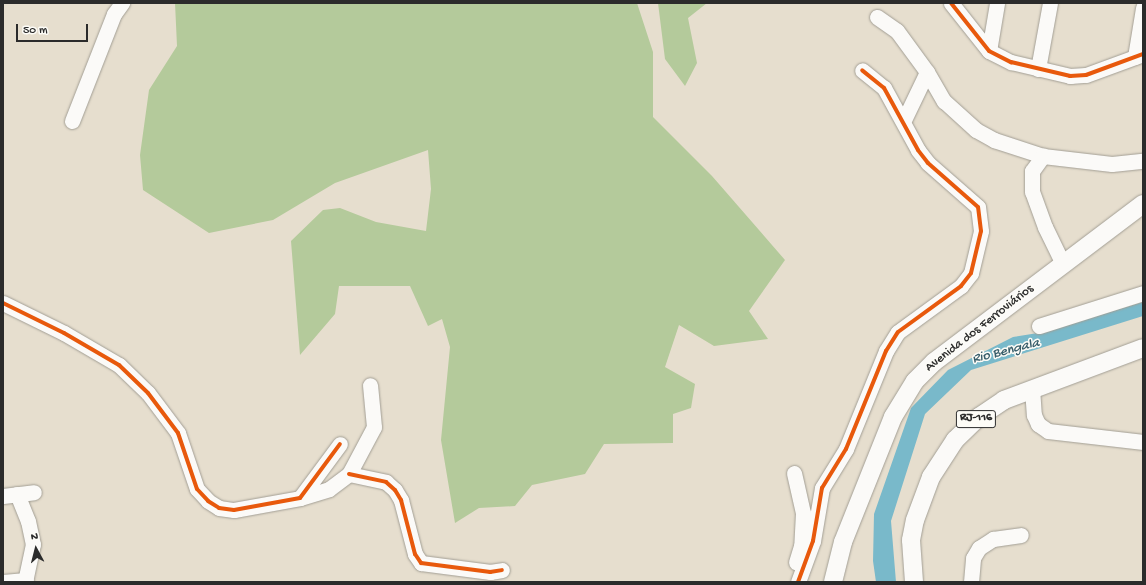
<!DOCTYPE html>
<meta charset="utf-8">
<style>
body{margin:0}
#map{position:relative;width:1146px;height:585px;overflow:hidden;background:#e6dece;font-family:"Gochi Hand",sans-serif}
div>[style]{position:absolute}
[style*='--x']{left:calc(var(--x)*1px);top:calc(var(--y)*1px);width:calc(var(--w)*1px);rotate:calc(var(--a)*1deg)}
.forest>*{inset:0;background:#b4ca9b}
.water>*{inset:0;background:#79b9ca}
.roads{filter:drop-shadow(0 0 1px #a29e94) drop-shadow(0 0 1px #a29e94)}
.minor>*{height:15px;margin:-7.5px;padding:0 7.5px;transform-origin:7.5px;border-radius:7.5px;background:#fbfaf8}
.major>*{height:18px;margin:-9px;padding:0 9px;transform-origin:9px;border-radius:9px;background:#fbfaf8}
.cycleway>*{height:4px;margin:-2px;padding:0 2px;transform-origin:2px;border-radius:2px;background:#e8590c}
span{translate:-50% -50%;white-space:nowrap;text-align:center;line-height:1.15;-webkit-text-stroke:3px #fdfcf7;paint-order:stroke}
.shield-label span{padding:1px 3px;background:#fdfcf7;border:1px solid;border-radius:3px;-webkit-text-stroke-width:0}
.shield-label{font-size:12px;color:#2b2b2b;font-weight:700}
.street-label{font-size:13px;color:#2b2b2b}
.water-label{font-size:14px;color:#375d6a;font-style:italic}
.frame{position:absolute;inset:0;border:4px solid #2b2b2b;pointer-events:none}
.north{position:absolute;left:16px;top:529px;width:40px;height:40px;-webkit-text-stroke:3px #fdfcf7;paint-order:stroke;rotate:353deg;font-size:11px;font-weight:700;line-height:16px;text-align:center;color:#2b2b2b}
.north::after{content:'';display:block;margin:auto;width:14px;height:18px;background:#2b2b2b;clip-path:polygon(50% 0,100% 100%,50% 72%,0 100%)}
.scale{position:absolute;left:16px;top:24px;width:72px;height:18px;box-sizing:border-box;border:2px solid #2b2b2b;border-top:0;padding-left:5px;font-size:12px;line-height:14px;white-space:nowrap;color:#2b2b2b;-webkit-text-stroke:3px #fdfcf7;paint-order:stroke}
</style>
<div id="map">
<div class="forest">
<div style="clip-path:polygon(175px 3px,637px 3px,653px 52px,653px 117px,712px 176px,785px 260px,749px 311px,768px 339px,714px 346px,679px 325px,665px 367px,695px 384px,691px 408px,673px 414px,673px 443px,604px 444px,585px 474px,532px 485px,515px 506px,479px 508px,455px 523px,441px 440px,450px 347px,442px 319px,428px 326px,410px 286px,339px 286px,335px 314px,300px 355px,291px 241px,323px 210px,340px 208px,376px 222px,426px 231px,431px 189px,428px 150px,335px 183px,273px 220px,209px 233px,143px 190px,140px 155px,149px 90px,177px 46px)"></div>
<div style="clip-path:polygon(658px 3px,707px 3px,688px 18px,697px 63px,685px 86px,665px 59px)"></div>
</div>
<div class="water">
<div style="clip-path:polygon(1143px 302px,1143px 316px,971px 370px,925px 414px,891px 521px,896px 582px,876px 582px,873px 561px,874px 514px,911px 408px,948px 370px,1013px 337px,1038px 333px)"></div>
</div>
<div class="roads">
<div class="minor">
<div style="--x:951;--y:3;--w:61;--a:51.6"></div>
<div style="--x:989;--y:51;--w:25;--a:27"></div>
<div style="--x:1011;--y:62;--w:61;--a:13.3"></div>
<div style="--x:1070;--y:76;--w:16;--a:-4"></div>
<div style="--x:1086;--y:75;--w:61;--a:-20.2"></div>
<div style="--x:877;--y:17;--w:24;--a:35"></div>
<div style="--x:897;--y:31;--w:51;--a:53.8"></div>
<div style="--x:927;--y:72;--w:55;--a:115.6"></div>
<div style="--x:989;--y:51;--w:49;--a:-80.5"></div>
<div style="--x:1135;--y:57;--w:50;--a:-80.7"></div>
<div style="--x:1038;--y:69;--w:67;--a:-79.7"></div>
<div style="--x:927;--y:72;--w:34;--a:60"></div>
<div style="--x:944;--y:101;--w:43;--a:42.2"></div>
<div style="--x:976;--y:130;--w:21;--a:29"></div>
<div style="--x:994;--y:140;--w:52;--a:18.1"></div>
<div style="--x:72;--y:121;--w:115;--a:-68.6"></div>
<div style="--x:114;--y:14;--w:14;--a:-54"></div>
<div style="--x:1063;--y:264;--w:41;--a:-115.9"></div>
<div style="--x:1045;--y:227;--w:37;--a:-110"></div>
<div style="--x:1032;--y:192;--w:21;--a:-90"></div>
<div style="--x:1032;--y:171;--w:19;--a:-54"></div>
<div style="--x:1043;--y:156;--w:69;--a:6.6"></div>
<div style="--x:1112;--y:164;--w:31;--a:-6"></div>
<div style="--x:3;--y:303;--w:68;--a:26.2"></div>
<div style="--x:64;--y:333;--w:64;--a:30.2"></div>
<div style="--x:119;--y:365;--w:40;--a:44"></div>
<div style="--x:148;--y:393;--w:50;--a:53.1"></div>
<div style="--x:178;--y:433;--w:59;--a:71.3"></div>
<div style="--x:197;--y:489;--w:16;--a:47"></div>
<div style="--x:208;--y:501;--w:13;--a:32"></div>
<div style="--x:219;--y:508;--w:15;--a:8"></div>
<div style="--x:234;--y:510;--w:67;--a:-10.3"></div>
<div style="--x:300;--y:498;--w:67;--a:-53.5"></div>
<div style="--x:1039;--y:326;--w:109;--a:-17.6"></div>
<div style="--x:1032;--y:388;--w:27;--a:86"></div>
<div style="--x:1034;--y:415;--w:10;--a:66"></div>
<div style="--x:1038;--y:424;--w:12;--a:35"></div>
<div style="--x:1048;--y:431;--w:96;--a:6.6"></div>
<div style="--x:794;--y:473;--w:41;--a:77.3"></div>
<div style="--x:803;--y:513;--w:33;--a:93"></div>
<div style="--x:801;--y:546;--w:17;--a:107"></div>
<div style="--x:349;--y:474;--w:38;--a:12"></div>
<div style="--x:386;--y:482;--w:12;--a:42"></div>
<div style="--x:395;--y:490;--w:12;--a:59"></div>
<div style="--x:401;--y:500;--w:56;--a:75.5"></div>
<div style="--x:415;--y:554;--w:11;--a:56"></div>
<div style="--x:421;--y:563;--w:70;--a:7.4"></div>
<div style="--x:490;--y:572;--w:12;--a:-9"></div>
<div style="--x:17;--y:494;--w:29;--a:68"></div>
<div style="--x:28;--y:521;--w:24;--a:78"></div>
<div style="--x:33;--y:544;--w:39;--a:102"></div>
<div style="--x:3;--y:496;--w:31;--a:-7"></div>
<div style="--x:300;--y:498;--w:30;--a:-17"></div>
<div style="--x:329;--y:489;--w:25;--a:-37"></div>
<div style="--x:349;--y:474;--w:53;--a:-62"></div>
<div style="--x:374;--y:427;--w:42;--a:-95.4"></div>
<div style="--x:3;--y:582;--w:23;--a:-5"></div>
<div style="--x:798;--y:582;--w:44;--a:-69.9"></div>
<div style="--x:813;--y:541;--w:54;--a:-80.4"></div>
<div style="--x:822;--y:488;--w:46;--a:-58.4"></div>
<div style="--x:846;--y:449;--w:106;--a:-67.8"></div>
<div style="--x:886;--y:351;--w:22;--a:-58"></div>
<div style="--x:898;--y:332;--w:78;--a:-36.1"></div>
<div style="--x:961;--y:286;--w:16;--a:-52"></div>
<div style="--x:971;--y:273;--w:43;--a:-76.6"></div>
<div style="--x:981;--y:231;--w:24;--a:-97"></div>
<div style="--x:978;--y:207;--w:67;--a:-138.7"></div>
<div style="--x:928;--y:163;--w:16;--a:-128"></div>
<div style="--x:918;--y:150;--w:71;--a:-118.7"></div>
<div style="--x:884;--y:88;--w:28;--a:-141"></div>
<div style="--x:971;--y:582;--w:24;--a:-85"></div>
<div style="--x:973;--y:558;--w:12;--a:-59"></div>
<div style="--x:979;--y:548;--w:17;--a:-33"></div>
<div style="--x:993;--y:539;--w:28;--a:-8"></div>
</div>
<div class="major">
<div style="--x:833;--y:582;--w:41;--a:-76"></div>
<div style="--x:843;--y:542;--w:135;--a:-68.2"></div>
<div style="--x:893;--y:417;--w:42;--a:-58.6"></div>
<div style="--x:915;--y:381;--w:27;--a:-45"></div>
<div style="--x:934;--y:362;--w:262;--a:-37.1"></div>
<div style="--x:914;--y:582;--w:42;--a:-94.1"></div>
<div style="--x:911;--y:540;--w:20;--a:-79"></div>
<div style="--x:915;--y:520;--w:46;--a:-69.6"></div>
<div style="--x:931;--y:477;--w:44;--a:-57"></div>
<div style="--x:955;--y:440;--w:33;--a:-44"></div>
<div style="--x:979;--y:417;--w:30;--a:-34"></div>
<div style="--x:1004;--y:400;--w:148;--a:-20.5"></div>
</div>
</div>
<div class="cycleway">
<div style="--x:951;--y:3;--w:61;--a:51.6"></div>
<div style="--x:989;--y:51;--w:25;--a:27"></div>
<div style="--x:1011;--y:62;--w:61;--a:13.3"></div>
<div style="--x:1070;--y:76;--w:16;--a:-4"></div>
<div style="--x:1086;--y:75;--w:61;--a:-20.2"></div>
<div style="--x:3;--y:303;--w:68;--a:26.2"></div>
<div style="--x:64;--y:333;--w:64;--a:30.2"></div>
<div style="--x:119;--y:365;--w:40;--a:44"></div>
<div style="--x:148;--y:393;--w:50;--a:53.1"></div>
<div style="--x:178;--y:433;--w:59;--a:71.3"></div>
<div style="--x:197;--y:489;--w:16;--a:47"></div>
<div style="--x:208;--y:501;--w:13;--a:32"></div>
<div style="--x:219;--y:508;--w:15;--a:8"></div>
<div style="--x:234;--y:510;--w:67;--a:-10.3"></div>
<div style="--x:300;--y:498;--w:67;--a:-53.5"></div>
<div style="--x:349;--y:474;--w:38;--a:12"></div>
<div style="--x:386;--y:482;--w:12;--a:42"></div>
<div style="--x:395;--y:490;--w:12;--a:59"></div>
<div style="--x:401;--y:500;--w:56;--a:75.5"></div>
<div style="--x:415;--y:554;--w:11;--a:56"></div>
<div style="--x:421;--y:563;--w:70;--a:7.4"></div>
<div style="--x:490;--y:572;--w:12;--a:-9"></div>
<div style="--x:798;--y:582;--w:44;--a:-69.9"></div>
<div style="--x:813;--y:541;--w:54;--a:-80.4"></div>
<div style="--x:822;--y:488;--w:46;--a:-58.4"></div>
<div style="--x:846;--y:449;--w:106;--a:-67.8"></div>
<div style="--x:886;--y:351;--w:22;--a:-58"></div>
<div style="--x:898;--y:332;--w:78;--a:-36.1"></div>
<div style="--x:961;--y:286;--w:16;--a:-52"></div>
<div style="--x:971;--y:273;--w:43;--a:-76.6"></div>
<div style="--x:981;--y:231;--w:24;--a:-97"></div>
<div style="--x:978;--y:207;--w:67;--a:-138.7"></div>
<div style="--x:928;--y:163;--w:16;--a:-128"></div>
<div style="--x:918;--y:150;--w:71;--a:-118.7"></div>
<div style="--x:884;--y:88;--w:28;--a:-141"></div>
</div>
<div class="shield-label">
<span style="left:976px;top:419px">RJ-116</span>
</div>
<div class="street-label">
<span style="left:980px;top:329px;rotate:-38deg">Avenida dos Ferroviários</span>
</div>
<div class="water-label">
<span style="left:1006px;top:352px;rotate:-14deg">Rio Bengala</span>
</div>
<div class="frame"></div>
<div class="north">N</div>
<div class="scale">50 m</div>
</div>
